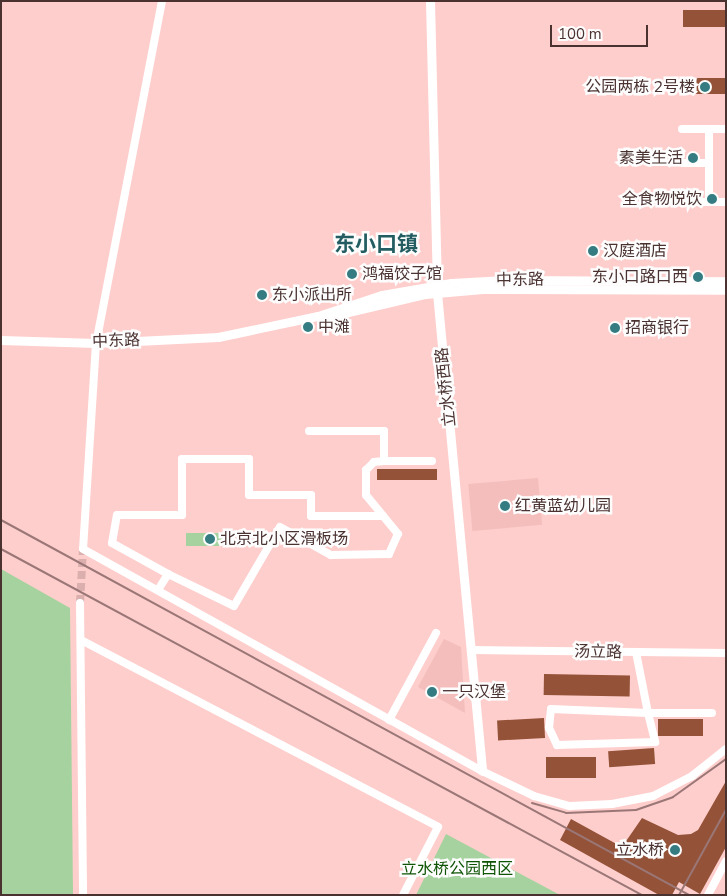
<!DOCTYPE html>
<meta charset="utf-8">
<style>
body{margin:0}
#map{position:relative;width:727px;height:896px;overflow:hidden;background:#fececc;font-family:"Nunito Sans","Noto Sans SC",sans-serif}
div>[style]{position:absolute}
[style*='--x']{left:calc(var(--x)*1px);top:calc(var(--y)*1px);width:calc(var(--w)*1px);rotate:calc(var(--a)*1deg)}
.built>*{inset:0;background:#f4bebc;transform-origin:0 0}
.green>*{inset:0;background:#a5d29e;transform-origin:0 0}
.building>*{inset:0;background:#945238;transform-origin:0 0}
.minor-tunnel>*{height:8px;margin-top:-4px;transform-origin:0;background:repeating-linear-gradient(90deg,#daafad 0 8px,transparent 0 12px)}
.minor>*{height:8px;margin:-4px;padding:0 4px;transform-origin:4px;border-radius:4px;background:#fff}
.tertiary>*{height:9px;margin:-4.5px;padding:0 4.5px;transform-origin:4.5px;border-radius:4.5px;background:#fff}
.rail>*{height:2px;margin:-1px;padding:0 1px;transform-origin:1px;border-radius:1px;background:#9a7776}
.dots>*{width:14px;height:14px;translate:-50% -50%;box-sizing:border-box;border:2px solid #fdfdfd;border-radius:50%}
span{translate:-50% -50%;white-space:nowrap;text-align:center;line-height:1.15;-webkit-text-stroke:5px #fdfdfd;paint-order:stroke}
.poi-label{font-size:16px;color:#4a3231}
.right{translate:-100% -50%;text-align:right}
.left{translate:0 -50%;text-align:left}
.street-label{font-size:16px;color:#4a3231}
.park-label{font-size:16px;color:#0e5404}
.district-label{font-size:21px;color:#235d61;font-weight:700}
.frame{position:absolute;inset:0;border:2px solid #4a3231;pointer-events:none}
.scale{position:absolute;left:550px;top:25px;width:98px;height:22px;box-sizing:border-box;border:2px solid #4a3231;border-top:0;padding-left:6px;font-size:15px;line-height:18px;white-space:nowrap;color:#4a3231;-webkit-text-stroke:4px #fdfdfd;paint-order:stroke}
</style>
<div id="map">
<div class="built">
<div style="left:538px;top:478px;width:47px;height:70px;rotate:85deg"></div>
<div style="clip-path:polygon(444px 639px,461px 647px,465px 713px,418px 687px)"></div>
</div>
<div class="green">
<div style="left:186px;top:533px;width:48px;height:13px"></div>
<div style="clip-path:polygon(1px 569px,70px 608px,73px 895px,1px 895px)"></div>
<div style="clip-path:polygon(446px 834px,560px 895px,416px 895px)"></div>
</div>
<div class="building">
<div style="left:726px;top:10px;width:17px;height:43px;rotate:90deg"></div>
<div style="left:726px;top:78px;width:16px;height:42px;rotate:90deg"></div>
<div style="left:377px;top:469px;width:60px;height:11px"></div>
<div style="left:544px;top:674px;width:86px;height:21px;rotate:1deg"></div>
<div style="left:544px;top:718px;width:20px;height:47px;rotate:87deg"></div>
<div style="left:658px;top:719px;width:45px;height:17px"></div>
<div style="left:654px;top:748px;width:16px;height:46px;rotate:86deg"></div>
<div style="left:546px;top:757px;width:50px;height:21px"></div>
<div style="clip-path:polygon(726px 781px,726px 847px,700px 894px,679px 882px,672px 895px,659px 895px,560px 840px,571px 819px,622px 847px,642px 818px,678px 835px,691px 834px,698px 830px)"></div>
</div>
<div class="minor-tunnel">
<div style="--x:80;--y:603;--w:54;--a:-86.8"></div>
</div>
<div class="minor">
<div style="--x:162;--y:1;--w:348;--a:100.9"></div>
<div style="--x:96;--y:343;--w:206;--a:93.6"></div>
<div style="--x:83;--y:549;--w:457;--a:29.1"></div>
<div style="--x:482;--y:771;--w:58;--a:25.7"></div>
<div style="--x:534;--y:796;--w:37;--a:16"></div>
<div style="--x:570;--y:806;--w:42;--a:-2.7"></div>
<div style="--x:612;--y:804;--w:42;--a:-11"></div>
<div style="--x:653;--y:796;--w:44;--a:-27.1"></div>
<div style="--x:692;--y:776;--w:43;--a:-38.5"></div>
<div style="--x:682;--y:129;--w:44;--a:0"></div>
<div style="--x:709;--y:129;--w:73;--a:90"></div>
<div style="--x:683;--y:163;--w:26;--a:0"></div>
<div style="--x:683;--y:202;--w:43;--a:0"></div>
<div style="--x:309;--y:431;--w:75;--a:0"></div>
<div style="--x:384;--y:431;--w:30;--a:90"></div>
<div style="--x:384;--y:461;--w:48;--a:0"></div>
<div style="--x:168;--y:574;--w:64;--a:-151"></div>
<div style="--x:112;--y:543;--w:28;--a:-80"></div>
<div style="--x:117;--y:515;--w:65;--a:0"></div>
<div style="--x:182;--y:515;--w:56;--a:-90"></div>
<div style="--x:182;--y:459;--w:67;--a:0"></div>
<div style="--x:249;--y:459;--w:36;--a:90"></div>
<div style="--x:249;--y:495;--w:62;--a:0"></div>
<div style="--x:311;--y:495;--w:21;--a:90"></div>
<div style="--x:311;--y:516;--w:72;--a:0"></div>
<div style="--x:158;--y:590;--w:19;--a:-58"></div>
<div style="--x:168;--y:574;--w:73;--a:25.9"></div>
<div style="--x:234;--y:606;--w:91;--a:-59.8"></div>
<div style="--x:280;--y:527;--w:58;--a:28.8"></div>
<div style="--x:331;--y:555;--w:58;--a:-1"></div>
<div style="--x:389;--y:554;--w:22;--a:-66"></div>
<div style="--x:398;--y:534;--w:50;--a:-129.4"></div>
<div style="--x:366;--y:495;--w:25;--a:-90"></div>
<div style="--x:366;--y:470;--w:11;--a:-45"></div>
<div style="--x:374;--y:462;--w:10;--a:-6"></div>
<div style="--x:80;--y:603;--w:292;--a:89.4"></div>
<div style="--x:81;--y:640;--w:403;--a:27.6"></div>
<div style="--x:438;--y:827;--w:76;--a:117.2"></div>
<div style="--x:471;--y:650;--w:255;--a:0.7"></div>
<div style="--x:636;--y:652;--w:62;--a:78.9"></div>
<div style="--x:648;--y:713;--w:64;--a:0"></div>
<div style="--x:551;--y:709;--w:97;--a:2.4"></div>
<div style="--x:648;--y:713;--w:30;--a:76"></div>
<div style="--x:655;--y:742;--w:98;--a:178.2"></div>
<div style="--x:557;--y:745;--w:19;--a:-115"></div>
<div style="--x:549;--y:728;--w:19;--a:-84"></div>
<div style="--x:389;--y:720;--w:99;--a:-61.6"></div>
<div style="--x:708;--y:895;--w:38;--a:-62"></div>
</div>
<div class="tertiary">
<div style="--x:430;--y:1;--w:292;--a:88.6"></div>
<div style="--x:437;--y:293;--w:480;--a:84.6"></div>
<div style="--x:318;--y:316;--w:9;--a:6"></div>
<div style="--x:327;--y:317;--w:101;--a:-13.2"></div>
<div style="--x:425;--y:294;--w:58;--a:-4.9"></div>
<div style="--x:483;--y:289;--w:243;--a:0.2"></div>
<div style="--x:1;--y:340;--w:95;--a:1.8"></div>
<div style="--x:96;--y:343;--w:122;--a:-2.8"></div>
<div style="--x:218;--y:337;--w:102;--a:-11.9"></div>
<div style="--x:318;--y:316;--w:67;--a:-18.2"></div>
<div style="--x:382;--y:295;--w:70;--a:-9.9"></div>
<div style="--x:451;--y:283;--w:55;--a:-3.1"></div>
<div style="--x:506;--y:280;--w:220;--a:0.3"></div>
</div>
<div class="rail">
<div style="--x:1;--y:520;--w:784;--a:28.59"></div>
<div style="--x:1;--y:549;--w:728;--a:28.36"></div>
<div style="--x:532;--y:803;--w:35;--a:16"></div>
<div style="--x:566;--y:813;--w:70;--a:-2.5"></div>
<div style="--x:636;--y:810;--w:39;--a:-19"></div>
<div style="--x:673;--y:797;--w:65;--a:-35.6"></div>
<div style="--x:679;--y:895;--w:97;--a:-61.1"></div>
</div>
<div class="dots">
<div style="left:705px;top:87px;background:#347c81"></div>
<div style="left:693px;top:158px;background:#347c81"></div>
<div style="left:712px;top:199px;background:#347c81"></div>
<div style="left:593px;top:251px;background:#347c81"></div>
<div style="left:352px;top:274px;background:#347c81"></div>
<div style="left:698px;top:277px;background:#347c81"></div>
<div style="left:262px;top:295px;background:#347c81"></div>
<div style="left:308px;top:327px;background:#347c81"></div>
<div style="left:615px;top:328px;background:#347c81"></div>
<div style="left:505px;top:506px;background:#347c81"></div>
<div style="left:210px;top:539px;background:#347c81"></div>
<div style="left:432px;top:692px;background:#347c81"></div>
<div style="left:675px;top:850px;background:#347c81"></div>
</div>
<div class="poi-label">
<span class="right" style="left:695px;top:87px">公园两栋 2号楼</span>
<span class="right" style="left:683px;top:158px">素美生活</span>
<span class="right" style="left:702px;top:199px">全食物悦饮</span>
<span class="left" style="left:603px;top:251px">汉庭酒店</span>
<span class="left" style="left:362px;top:274px">鸿福饺子馆</span>
<span class="right" style="left:688px;top:277px">东小口路口西</span>
<span class="left" style="left:272px;top:295px">东小派出所</span>
<span class="left" style="left:318px;top:327px">中滩</span>
<span class="left" style="left:625px;top:328px">招商银行</span>
<span class="left" style="left:515px;top:506px">红黄蓝幼儿园</span>
<span class="left" style="left:220px;top:539px">北京北小区滑板场</span>
<span class="left" style="left:442px;top:692px">一只汉堡</span>
<span class="right" style="left:664px;top:850px">立水桥</span>
</div>
<div class="street-label">
<span style="left:520px;top:280px;rotate:-1deg">中东路</span>
<span style="left:116px;top:341px;rotate:-2deg">中东路</span>
<span style="left:446px;top:387px;rotate:-96deg">立水桥西路</span>
<span style="left:598px;top:652px;rotate:1deg">汤立路</span>
</div>
<div class="park-label">
<span style="left:457px;top:869px">立水桥公园西区</span>
</div>
<div class="district-label">
<span style="left:376px;top:244px">东小口镇</span>
</div>
<div class="frame"></div>
<div class="scale">100 m</div>
</div>
